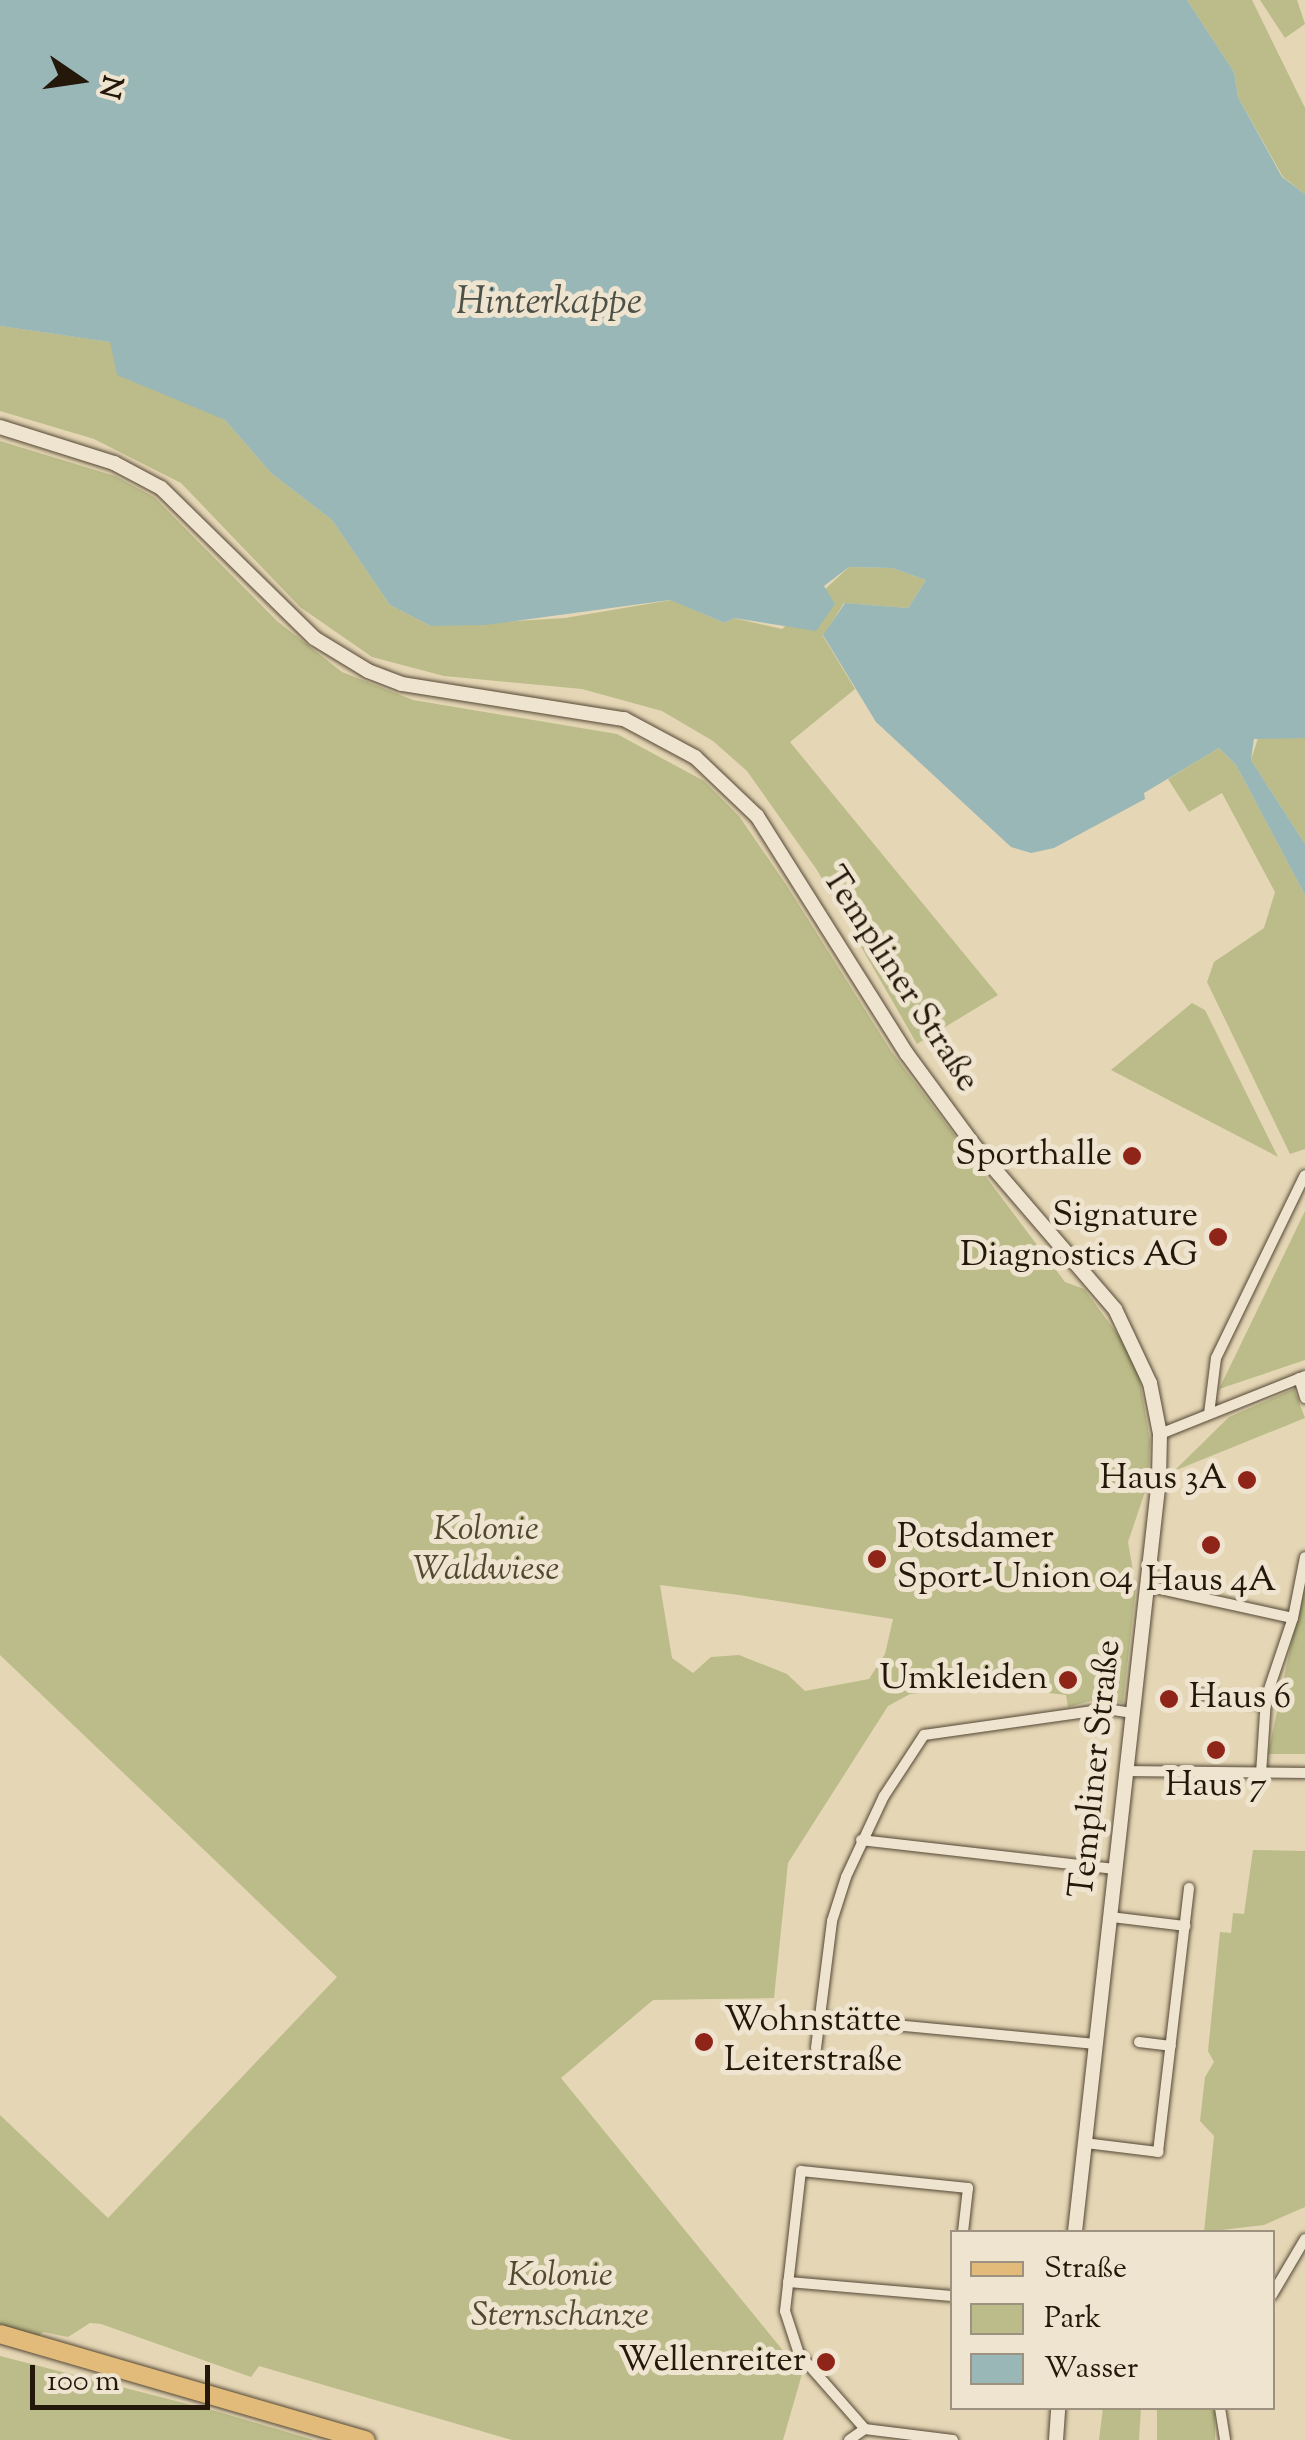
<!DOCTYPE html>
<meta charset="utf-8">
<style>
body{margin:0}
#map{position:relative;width:1305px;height:2440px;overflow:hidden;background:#e5d6b5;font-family:"Sorts Mill Goudy",serif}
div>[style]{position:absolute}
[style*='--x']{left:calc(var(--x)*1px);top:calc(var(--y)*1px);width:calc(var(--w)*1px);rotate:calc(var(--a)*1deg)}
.green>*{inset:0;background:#bbbc89;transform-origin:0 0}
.water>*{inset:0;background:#99b7b7}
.roads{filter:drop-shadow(0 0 2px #544835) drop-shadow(0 0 2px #544835)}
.minor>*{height:10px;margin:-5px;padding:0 5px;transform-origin:5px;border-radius:5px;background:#eee4cf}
.tertiary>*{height:14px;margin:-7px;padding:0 7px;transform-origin:7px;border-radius:7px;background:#eee4cf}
.primary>*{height:18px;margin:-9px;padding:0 9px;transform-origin:9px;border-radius:9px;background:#e2bb7a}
.dots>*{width:28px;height:28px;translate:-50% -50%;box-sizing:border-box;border:5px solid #eee4cf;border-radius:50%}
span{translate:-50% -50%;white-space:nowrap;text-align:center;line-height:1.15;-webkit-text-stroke:10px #eee4cf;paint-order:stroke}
.street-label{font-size:35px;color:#24180a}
.poi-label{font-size:35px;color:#24180a}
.right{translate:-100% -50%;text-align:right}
.left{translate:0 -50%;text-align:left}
.park-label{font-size:35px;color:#514930;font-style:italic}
.water-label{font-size:38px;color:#4d5047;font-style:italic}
.legend{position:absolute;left:950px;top:2230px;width:325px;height:180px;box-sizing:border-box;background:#eee4cf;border:2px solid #9d9280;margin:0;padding:12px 18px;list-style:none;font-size:30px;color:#24180a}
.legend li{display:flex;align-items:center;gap:20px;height:50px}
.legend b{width:50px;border:2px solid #9d9280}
.north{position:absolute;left:30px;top:30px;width:100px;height:100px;-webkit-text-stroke:8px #eee4cf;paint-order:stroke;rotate:103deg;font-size:28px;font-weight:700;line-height:40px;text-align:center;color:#24180a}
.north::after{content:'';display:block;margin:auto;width:35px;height:45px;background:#24180a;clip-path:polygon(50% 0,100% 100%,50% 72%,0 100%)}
.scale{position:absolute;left:30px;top:2365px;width:180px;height:45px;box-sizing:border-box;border:5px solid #24180a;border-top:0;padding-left:12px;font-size:30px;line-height:35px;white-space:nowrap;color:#24180a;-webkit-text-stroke:8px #eee4cf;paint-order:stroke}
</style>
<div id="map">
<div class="green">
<div style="clip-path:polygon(1187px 0,1252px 0,1305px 108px,1305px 194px,1283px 177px,1238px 97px,1234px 72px)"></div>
<div style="clip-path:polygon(1260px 0,1297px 0,1305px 24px,1285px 38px)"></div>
<div style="clip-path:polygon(0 326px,111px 342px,225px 420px,271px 473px,332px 520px,390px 605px,431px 626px,565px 618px,671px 600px,725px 623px,734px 618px,782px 629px,849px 567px,892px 568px,926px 580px,908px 608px,844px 603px,823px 636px,855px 689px,790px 742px,998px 995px,917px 1044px,817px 870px,747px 771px,713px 741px,662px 711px,582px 689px,444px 676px,372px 657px,300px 607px,181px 483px,94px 439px,0 411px)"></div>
<div style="clip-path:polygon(evenodd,0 441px,115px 476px,154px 497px,277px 621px,342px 672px,413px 700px,617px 734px,704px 781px,739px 816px,787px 886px,891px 1051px,1065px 1282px,1084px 1289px,1136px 1359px,1150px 1440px,1148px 1483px,1128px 1542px,1136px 1588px,1123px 1703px,1099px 1699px,1068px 1707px,1066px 1695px,987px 1686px,910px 1694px,888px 1706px,788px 1863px,774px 1998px,653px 2000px,561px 2078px,802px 2374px,783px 2440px,512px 2440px,259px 2366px,251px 2377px,101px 2324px,90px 2323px,68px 2337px,43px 2332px,36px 2338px,0 2327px,0 2115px,108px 2218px,337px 1977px,0 1655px,0 441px,660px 1585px,739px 1595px,893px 1619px,885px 1654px,869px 1679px,805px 1691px,787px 1674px,739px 1655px,711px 1657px,693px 1673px,672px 1658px,660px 1585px)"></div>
<div style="clip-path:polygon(1305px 716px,1305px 844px,1251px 760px,1258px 738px)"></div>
<div style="clip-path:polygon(1219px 748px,1236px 765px,1305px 895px,1305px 1149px,1290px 1154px,1207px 982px,1214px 962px,1264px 928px,1275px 892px,1222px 793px,1189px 812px,1168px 779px)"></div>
<div style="clip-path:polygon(1192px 1003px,1205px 1010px,1278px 1157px,1111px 1070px)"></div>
<div style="clip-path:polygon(1305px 1211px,1305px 1360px,1219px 1389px,1238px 1350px)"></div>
<div style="clip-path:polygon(1294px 1389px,1305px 1418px,1174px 1471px,1229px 1417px)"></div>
<div style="clip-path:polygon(1305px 1578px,1305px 1754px,1268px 1754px)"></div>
<div style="clip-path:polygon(1253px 1850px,1305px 1851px,1305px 2207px,1264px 2225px,1204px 2232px,1214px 2136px,1200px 2121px,1205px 2077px,1214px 2062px,1208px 2051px,1220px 1932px,1231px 1933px,1233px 1913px,1244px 1914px)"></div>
<div style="clip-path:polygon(0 2356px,219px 2412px,314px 2440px,0 2440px)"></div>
<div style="clip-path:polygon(1103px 2408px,1141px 2408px,1139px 2440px,1099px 2440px)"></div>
<div style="left:1157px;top:2408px;width:58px;height:32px"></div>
</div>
<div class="water">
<div style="clip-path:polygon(0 0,1187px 0,1234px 72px,1238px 97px,1282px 177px,1305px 194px,1305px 738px,1254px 739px,1251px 760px,1305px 844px,1305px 895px,1236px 765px,1219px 748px,1144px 793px,1145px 799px,1054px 848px,1031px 853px,1011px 847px,876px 722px,823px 635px,845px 603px,908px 608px,926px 580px,892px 568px,849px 567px,824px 586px,835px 604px,816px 631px,734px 618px,725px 623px,670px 600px,486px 625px,431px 626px,390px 605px,332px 520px,271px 473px,225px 420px,117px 375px,110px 342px,0 326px)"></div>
</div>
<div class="roads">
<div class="minor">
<div style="--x:1299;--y:1378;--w:21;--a:73"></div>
<div style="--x:1209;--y:1414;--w:56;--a:-82.9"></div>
<div style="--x:1216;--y:1358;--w:203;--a:-64.1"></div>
<div style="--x:1160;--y:1434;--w:156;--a:-21.8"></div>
<div style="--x:1147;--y:1586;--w:149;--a:12.4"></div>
<div style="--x:1293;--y:1618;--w:62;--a:-78.9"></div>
<div style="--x:1202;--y:1694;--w:65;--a:9.8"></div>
<div style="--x:1127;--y:1771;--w:178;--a:0.6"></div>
<div style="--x:1261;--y:1774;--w:76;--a:-86.2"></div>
<div style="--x:1266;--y:1698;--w:84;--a:-71.4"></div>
<div style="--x:861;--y:1840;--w:257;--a:6.5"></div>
<div style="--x:1111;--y:1917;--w:75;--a:6.9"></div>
<div style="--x:820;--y:2018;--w:277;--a:5.4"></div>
<div style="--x:1139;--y:2042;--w:32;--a:7"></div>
<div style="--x:816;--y:2048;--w:128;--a:-82.8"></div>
<div style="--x:832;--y:1921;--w:46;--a:-72.3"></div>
<div style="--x:846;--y:1877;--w:89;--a:-64.9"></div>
<div style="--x:884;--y:1796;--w:73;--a:-56.7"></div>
<div style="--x:924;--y:1735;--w:185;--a:-8.1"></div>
<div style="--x:1107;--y:1709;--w:26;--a:9"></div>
<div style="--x:1085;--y:2143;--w:74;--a:7"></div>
<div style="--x:1158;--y:2152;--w:266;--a:-83.3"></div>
<div style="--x:788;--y:2282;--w:165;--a:4.9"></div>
<div style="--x:1272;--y:2295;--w:65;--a:-59.5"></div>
<div style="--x:1220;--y:2408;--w:32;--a:81"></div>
<div style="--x:849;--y:2440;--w:19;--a:-35"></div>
<div style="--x:953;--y:2440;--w:89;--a:-172.9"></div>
<div style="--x:865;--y:2429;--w:100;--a:-131.3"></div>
<div style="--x:799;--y:2354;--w:45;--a:-108"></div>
<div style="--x:785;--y:2311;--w:141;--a:-83.5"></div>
<div style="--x:801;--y:2171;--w:168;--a:5.8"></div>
<div style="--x:968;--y:2188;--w:44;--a:96.5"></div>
</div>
<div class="tertiary">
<div style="--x:0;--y:427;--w:120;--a:17.5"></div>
<div style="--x:114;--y:463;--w:53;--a:28"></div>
<div style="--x:161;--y:488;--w:214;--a:44.4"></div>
<div style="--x:314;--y:638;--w:63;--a:31.4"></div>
<div style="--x:368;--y:671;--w:36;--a:21"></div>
<div style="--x:402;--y:684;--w:225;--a:9"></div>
<div style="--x:624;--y:719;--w:81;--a:28.2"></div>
<div style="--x:695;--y:757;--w:86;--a:43.6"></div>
<div style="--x:757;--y:816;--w:281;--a:57.8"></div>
<div style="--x:907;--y:1054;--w:112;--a:53.7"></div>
<div style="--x:973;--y:1144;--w:218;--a:49.3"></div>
<div style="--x:1115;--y:1309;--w:82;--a:64.7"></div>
<div style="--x:1150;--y:1383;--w:52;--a:78.9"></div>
<div style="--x:1160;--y:1434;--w:45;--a:91.3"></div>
<div style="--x:1159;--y:1479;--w:758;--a:96.37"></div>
<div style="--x:1056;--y:2440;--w:32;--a:-86"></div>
</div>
<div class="primary">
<div style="--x:0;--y:2334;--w:381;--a:16.2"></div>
</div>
</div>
<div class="dots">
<div style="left:1132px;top:1156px;background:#8f2418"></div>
<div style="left:1218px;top:1237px;background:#8f2418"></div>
<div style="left:1247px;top:1480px;background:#8f2418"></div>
<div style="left:1211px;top:1545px;background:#8f2418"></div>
<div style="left:877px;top:1559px;background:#8f2418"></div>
<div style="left:1068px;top:1680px;background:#8f2418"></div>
<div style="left:1169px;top:1699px;background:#8f2418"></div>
<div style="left:1216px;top:1750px;background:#8f2418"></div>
<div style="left:704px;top:2042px;background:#8f2418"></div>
<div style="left:826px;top:2362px;background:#8f2418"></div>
</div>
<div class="street-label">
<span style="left:899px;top:980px;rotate:57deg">Templiner Straße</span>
<span style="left:1097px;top:1769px;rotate:-84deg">Templiner Straße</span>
</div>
<div class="poi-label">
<span class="right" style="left:1112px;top:1156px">Sporthalle</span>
<span class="right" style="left:1198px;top:1237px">Signature<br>Diagnostics AG</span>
<span class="right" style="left:1227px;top:1480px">Haus 3A</span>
<span class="left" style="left:897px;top:1559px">Potsdamer<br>Sport-Union 04</span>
<span style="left:1211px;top:1582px">Haus 4A</span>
<span class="right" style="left:1048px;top:1680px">Umkleiden</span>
<span class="left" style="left:1189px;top:1699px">Haus 6</span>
<span style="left:1216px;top:1787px">Haus 7</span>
<span class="left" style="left:724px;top:2042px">Wohnstätte<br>Leiterstraße</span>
<span class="right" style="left:806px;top:2362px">Wellenreiter</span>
</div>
<div class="park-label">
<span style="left:486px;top:1551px">Kolonie<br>Waldwiese</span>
<span style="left:560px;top:2297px">Kolonie<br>Sternschanze</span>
</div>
<div class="water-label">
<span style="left:549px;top:305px">Hinterkappe</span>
</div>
<ul class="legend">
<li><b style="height:12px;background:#e2bb7a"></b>Straße</li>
<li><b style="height:28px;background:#bbbc89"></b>Park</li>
<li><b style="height:28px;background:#99b7b7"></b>Wasser</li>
</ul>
<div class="north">N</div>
<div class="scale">100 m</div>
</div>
